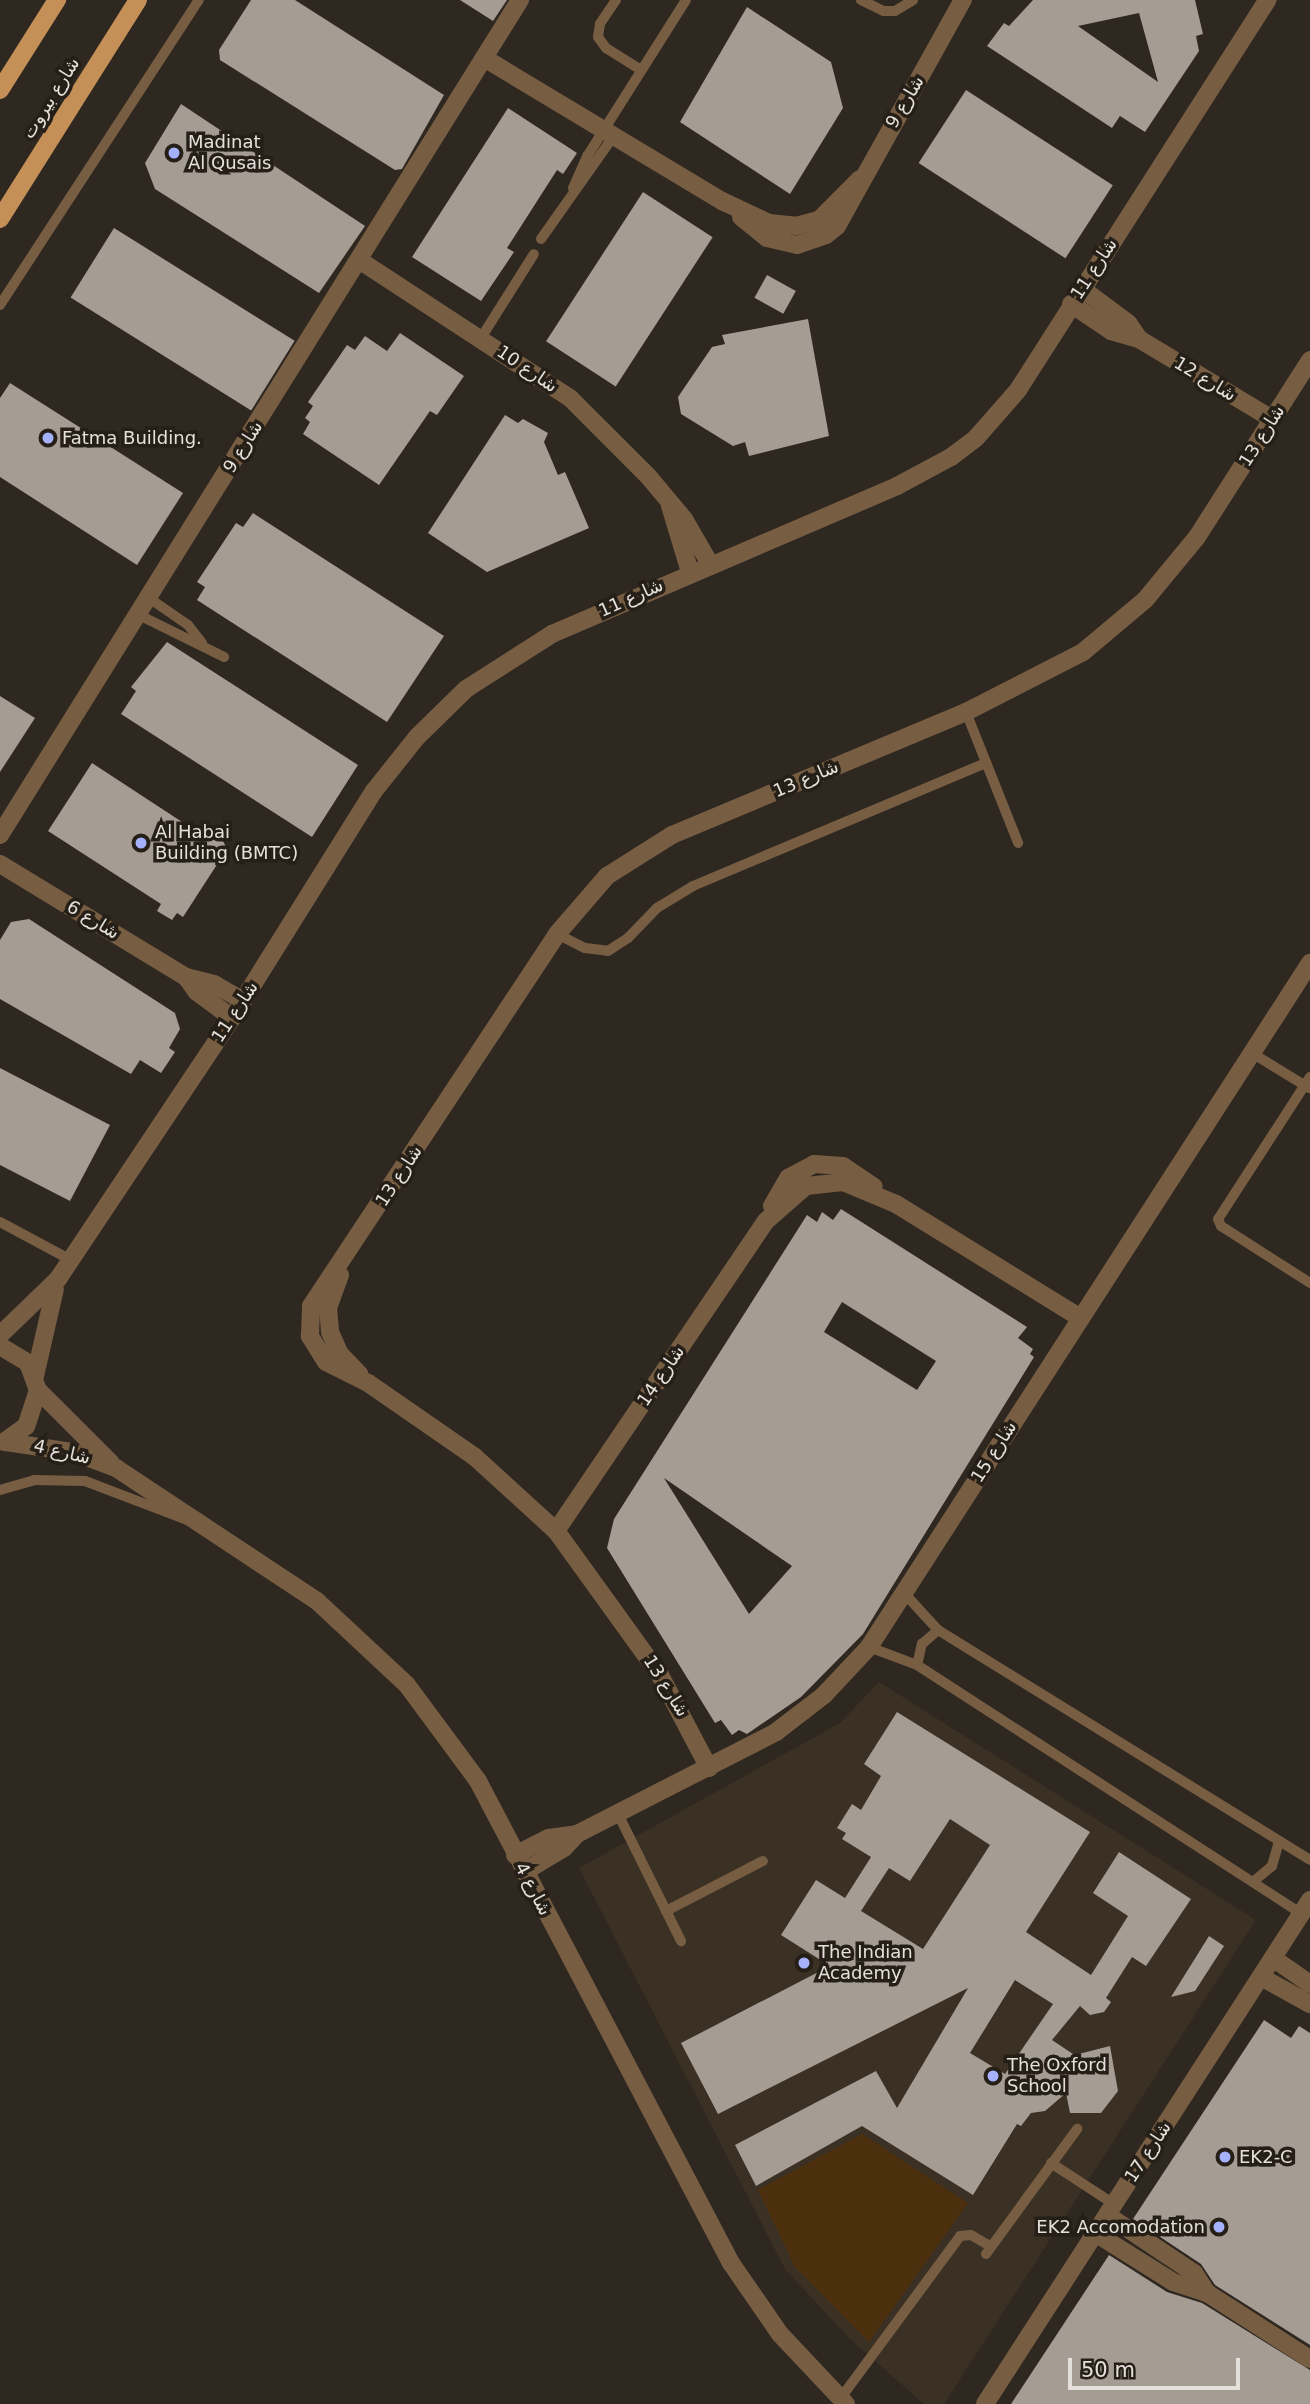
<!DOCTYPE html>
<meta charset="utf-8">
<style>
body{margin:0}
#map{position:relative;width:1310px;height:2404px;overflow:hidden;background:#2f2821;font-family:"DejaVu Sans","Noto Naskh Arabic",sans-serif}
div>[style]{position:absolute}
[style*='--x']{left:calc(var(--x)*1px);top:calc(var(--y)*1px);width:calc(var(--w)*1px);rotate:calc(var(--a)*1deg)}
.built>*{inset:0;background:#3b3024}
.green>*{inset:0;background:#4c300d}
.building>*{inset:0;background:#a59c93;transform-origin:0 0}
.lane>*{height:10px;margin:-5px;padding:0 5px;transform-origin:5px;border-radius:5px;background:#775e43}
.street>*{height:18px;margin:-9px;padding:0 9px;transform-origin:9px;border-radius:9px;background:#775e43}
.primary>*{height:18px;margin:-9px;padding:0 9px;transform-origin:9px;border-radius:9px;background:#c59057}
.dots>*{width:19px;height:19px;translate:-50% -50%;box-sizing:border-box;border:4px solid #251f18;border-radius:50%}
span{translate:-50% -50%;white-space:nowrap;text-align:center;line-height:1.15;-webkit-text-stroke:7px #251f18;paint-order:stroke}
.street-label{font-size:18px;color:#e5e0db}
.poi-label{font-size:18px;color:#e5e0db}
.left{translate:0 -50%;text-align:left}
.right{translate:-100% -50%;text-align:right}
.scale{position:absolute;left:1068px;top:2358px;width:172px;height:32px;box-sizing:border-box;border:4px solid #e5e0db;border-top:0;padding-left:9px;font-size:21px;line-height:24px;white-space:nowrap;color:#e5e0db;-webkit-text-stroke:5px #251f18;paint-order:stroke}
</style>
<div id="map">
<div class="built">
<div style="clip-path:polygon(879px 1682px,1256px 1920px,944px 2404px,924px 2404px,849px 2338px,785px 2269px,579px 1868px,840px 1723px)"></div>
</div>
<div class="green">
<div style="clip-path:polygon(862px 2134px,968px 2203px,869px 2342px,795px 2267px,758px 2190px)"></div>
</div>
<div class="building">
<div style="clip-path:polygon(251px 0,295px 0,444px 95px,402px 169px,395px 170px,220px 60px,219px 50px)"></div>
<div style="clip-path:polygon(460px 0,507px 0,493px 21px)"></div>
<div style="clip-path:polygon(evenodd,1033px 0,1195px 0,1203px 34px,1196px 36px,1199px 51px,1145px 132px,1120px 116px,1112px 128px,987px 46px,1004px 23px,1009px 26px,1033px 0,1139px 13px,1158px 82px,1078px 26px,1139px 13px)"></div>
<div style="clip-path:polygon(747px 7px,831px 62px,843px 108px,790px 194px,680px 122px)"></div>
<div style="left:966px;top:90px;width:175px;height:87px;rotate:33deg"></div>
<div style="clip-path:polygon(181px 104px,365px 226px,319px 293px,155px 189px,145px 163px)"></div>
<div style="clip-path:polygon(508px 108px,577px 153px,563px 174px,557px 170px,507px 248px,514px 252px,481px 301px,412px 257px)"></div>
<div style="left:643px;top:192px;width:83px;height:178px;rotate:33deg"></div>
<div style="left:114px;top:228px;width:213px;height:82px;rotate:32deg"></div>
<div style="left:767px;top:275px;width:33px;height:26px;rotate:29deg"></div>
<div style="clip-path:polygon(808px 319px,829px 436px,749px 456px,745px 442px,733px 446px,681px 414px,678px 397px,712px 347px,725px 344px,722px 335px)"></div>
<div style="clip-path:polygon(400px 333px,464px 376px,437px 415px,430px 411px,379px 485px,303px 434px,310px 422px,305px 418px,313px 406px,308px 402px,347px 345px,355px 350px,365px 336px,387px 351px)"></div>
<div style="clip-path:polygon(10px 383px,183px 493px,137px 565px,0 477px,0 398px)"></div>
<div style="clip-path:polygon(505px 415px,518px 423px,523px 419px,548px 433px,544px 442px,558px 475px,565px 472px,589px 528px,487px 572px,428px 533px)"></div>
<div style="clip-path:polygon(253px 513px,444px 636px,387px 722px,197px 600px,205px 587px,197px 582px,236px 523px,243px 527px)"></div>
<div style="clip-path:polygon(167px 642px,358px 765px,312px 837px,121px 714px,136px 691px,131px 687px)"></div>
<div style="clip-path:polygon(0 696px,35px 718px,0 772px)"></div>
<div style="clip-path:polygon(92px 763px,205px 837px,209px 831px,222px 839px,227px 849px,183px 917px,177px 913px,172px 920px,157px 911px,161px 904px,48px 831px)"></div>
<div style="clip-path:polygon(29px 919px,175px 1013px,180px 1029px,169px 1048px,175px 1052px,161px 1073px,140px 1060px,131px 1074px,0 999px,0 940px,11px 922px)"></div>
<div style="clip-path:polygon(0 1068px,110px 1125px,70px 1201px,0 1165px)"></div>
<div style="clip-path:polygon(evenodd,841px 1209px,1027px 1327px,1018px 1338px,1033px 1349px,1030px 1354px,1034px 1357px,863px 1634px,801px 1697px,747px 1734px,739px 1730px,732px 1735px,721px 1720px,715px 1723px,607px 1548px,614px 1519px,807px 1215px,817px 1222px,822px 1212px,833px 1220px,841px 1209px,842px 1302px,936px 1361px,917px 1390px,824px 1332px,842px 1302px,841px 1209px,664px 1478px,792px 1566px,749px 1614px,664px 1478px)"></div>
<div style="clip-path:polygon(evenodd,897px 1712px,1090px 1832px,1026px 1932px,1091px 1975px,1128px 1916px,1093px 1893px,1119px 1852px,1191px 1899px,1146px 1966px,1132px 1957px,1106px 1998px,1111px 2002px,1104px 2012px,1090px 2015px,1080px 2006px,1052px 2040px,1073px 2054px,1071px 2056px,1110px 2046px,1118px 2091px,1101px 2113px,1070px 2113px,1066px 2093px,1045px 2111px,1031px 2113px,1021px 2126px,1017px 2124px,973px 2195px,862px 2126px,756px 2186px,735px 2145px,876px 2071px,897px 2108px,968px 1988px,718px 2114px,681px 2043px,830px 1966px,781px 1935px,816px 1880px,845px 1898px,871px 1857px,842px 1839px,846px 1833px,837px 1828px,852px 1804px,861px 1810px,881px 1776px,864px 1764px,897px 1712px,950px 1819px,990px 1845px,923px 1949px,861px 1911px,889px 1868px,910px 1881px,950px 1819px,897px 1712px,1015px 1980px,1053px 2004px,1005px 2074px,970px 2053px,1015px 1980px)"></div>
<div style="clip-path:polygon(1209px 1936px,1224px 1946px,1195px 1991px,1171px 1997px)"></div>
<div style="clip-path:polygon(1264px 2020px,1291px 2038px,1299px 2026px,1310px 2033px,1310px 2345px,1215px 2285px,1201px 2264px,1133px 2219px)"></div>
<div style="clip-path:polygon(1109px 2255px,1167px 2292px,1202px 2303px,1310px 2370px,1310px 2404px,1011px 2404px)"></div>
</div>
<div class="lane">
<div style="--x:616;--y:0;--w:29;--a:124"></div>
<div style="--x:600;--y:24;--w:13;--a:99"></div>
<div style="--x:598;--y:37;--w:14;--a:54"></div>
<div style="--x:606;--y:48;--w:41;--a:32.2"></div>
<div style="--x:861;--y:0;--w:25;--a:26"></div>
<div style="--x:884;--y:11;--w:11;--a:0"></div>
<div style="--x:895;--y:11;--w:21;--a:-31"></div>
<div style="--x:573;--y:188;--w:36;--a:-66"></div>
<div style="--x:588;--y:155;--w:183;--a:-57.7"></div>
<div style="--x:541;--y:239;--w:125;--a:-54.8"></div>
<div style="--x:0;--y:305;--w:364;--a:-56.9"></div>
<div style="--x:481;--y:338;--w:99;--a:-57.8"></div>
<div style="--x:149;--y:598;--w:47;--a:34.7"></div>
<div style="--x:188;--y:625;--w:23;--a:52"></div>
<div style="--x:139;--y:615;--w:95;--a:26.3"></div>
<div style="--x:966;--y:712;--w:141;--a:68.3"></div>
<div style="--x:557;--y:934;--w:31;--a:27"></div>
<div style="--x:585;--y:948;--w:23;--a:7"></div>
<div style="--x:608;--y:951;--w:24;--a:-33"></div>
<div style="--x:628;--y:938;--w:42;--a:-46"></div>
<div style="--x:657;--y:908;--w:42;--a:-31.4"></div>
<div style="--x:693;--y:886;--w:318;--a:-22.8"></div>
<div style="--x:1252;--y:1053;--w:67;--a:31.6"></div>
<div style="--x:1310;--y:1077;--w:169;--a:122.9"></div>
<div style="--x:1218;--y:1219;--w:8;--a:67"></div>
<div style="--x:1221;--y:1226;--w:106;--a:32.6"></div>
<div style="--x:0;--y:1222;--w:81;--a:28.2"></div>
<div style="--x:0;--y:1490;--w:35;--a:-16"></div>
<div style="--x:34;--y:1480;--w:51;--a:1.1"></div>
<div style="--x:85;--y:1481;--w:109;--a:20.9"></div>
<div style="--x:905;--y:1594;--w:49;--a:47.5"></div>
<div style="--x:938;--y:1630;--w:437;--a:31.7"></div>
<div style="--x:869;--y:1647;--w:51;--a:20.6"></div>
<div style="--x:917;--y:1665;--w:457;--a:32.9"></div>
<div style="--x:917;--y:1665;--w:22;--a:-77"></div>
<div style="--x:922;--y:1644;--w:21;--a:-41"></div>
<div style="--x:618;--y:1814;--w:142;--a:63.6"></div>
<div style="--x:1253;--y:1882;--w:25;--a:-40"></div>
<div style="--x:1272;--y:1866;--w:25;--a:-74"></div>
<div style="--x:666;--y:1911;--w:109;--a:-27.3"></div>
<div style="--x:1051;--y:2163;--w:75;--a:33.1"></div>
<div style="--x:986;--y:2254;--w:155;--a:-53.9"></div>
<div style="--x:840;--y:2399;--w:202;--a:-53.6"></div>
<div style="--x:960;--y:2236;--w:11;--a:-5"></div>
<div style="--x:971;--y:2235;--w:22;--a:30"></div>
</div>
<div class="street">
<div style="--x:484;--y:58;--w:278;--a:31"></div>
<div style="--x:722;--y:201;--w:52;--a:25.1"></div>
<div style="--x:769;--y:223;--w:27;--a:6"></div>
<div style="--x:796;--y:226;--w:24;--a:-15"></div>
<div style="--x:819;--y:220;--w:58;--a:-45"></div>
<div style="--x:741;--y:217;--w:33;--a:39"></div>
<div style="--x:767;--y:238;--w:31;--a:13"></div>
<div style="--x:797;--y:245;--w:31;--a:-19"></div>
<div style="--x:826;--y:235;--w:14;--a:-39"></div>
<div style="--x:837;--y:226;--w:259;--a:-60.9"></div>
<div style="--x:359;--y:260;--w:252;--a:33.2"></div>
<div style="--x:570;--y:398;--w:110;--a:45"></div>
<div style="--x:648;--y:476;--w:56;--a:50.1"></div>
<div style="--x:684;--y:519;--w:52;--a:60"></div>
<div style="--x:1081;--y:288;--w:59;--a:36.7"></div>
<div style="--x:1128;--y:323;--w:19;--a:55"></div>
<div style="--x:1071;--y:304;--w:48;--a:34"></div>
<div style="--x:1111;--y:331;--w:29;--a:16"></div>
<div style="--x:1139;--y:339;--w:155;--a:31"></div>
<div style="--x:670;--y:506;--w:69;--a:73.1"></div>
<div style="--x:0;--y:835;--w:984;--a:-58.09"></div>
<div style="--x:0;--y:864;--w:218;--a:31.3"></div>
<div style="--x:186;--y:977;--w:29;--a:14"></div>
<div style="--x:214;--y:984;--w:34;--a:30"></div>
<div style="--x:186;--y:977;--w:19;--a:54"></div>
<div style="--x:197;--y:992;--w:44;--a:36.6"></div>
<div style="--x:772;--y:1206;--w:32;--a:-60"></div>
<div style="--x:788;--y:1178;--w:30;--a:-28"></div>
<div style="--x:814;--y:1164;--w:29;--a:4"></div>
<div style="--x:843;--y:1166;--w:37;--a:34"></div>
<div style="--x:340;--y:1275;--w:35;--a:110"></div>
<div style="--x:328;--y:1308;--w:24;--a:85"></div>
<div style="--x:330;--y:1332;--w:24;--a:66"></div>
<div style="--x:340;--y:1354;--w:28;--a:46"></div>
<div style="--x:0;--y:1335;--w:81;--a:-44"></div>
<div style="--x:58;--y:1279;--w:314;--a:-56.3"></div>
<div style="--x:232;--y:1018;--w:268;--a:-58"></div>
<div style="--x:374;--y:791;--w:69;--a:-51.5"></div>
<div style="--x:417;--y:737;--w:69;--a:-44.4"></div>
<div style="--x:466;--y:689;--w:102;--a:-32.6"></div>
<div style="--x:552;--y:634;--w:375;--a:-23.2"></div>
<div style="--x:897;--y:486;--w:61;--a:-28.2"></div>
<div style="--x:951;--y:457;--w:31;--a:-37"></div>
<div style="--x:976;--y:438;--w:64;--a:-48.8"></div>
<div style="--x:1018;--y:390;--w:463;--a:-57.4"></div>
<div style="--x:0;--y:1346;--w:33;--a:31"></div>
<div style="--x:28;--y:1363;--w:29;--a:70"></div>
<div style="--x:38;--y:1390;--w:38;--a:108"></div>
<div style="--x:26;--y:1426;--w:27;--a:144"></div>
<div style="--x:35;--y:1376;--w:89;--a:-77.1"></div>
<div style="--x:38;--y:1390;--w:103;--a:45"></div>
<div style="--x:6;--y:1442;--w:68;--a:8.5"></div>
<div style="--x:73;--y:1452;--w:46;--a:20.4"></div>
<div style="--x:116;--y:1468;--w:241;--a:33.5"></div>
<div style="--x:317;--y:1601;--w:123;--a:43"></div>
<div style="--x:407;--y:1685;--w:119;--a:53.5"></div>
<div style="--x:478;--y:1781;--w:544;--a:62.31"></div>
<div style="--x:731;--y:2263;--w:86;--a:55.4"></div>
<div style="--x:780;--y:2334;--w:96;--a:46.7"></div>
<div style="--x:556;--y:1531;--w:374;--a:-55.9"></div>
<div style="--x:766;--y:1221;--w:53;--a:-41.2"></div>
<div style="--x:806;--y:1186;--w:37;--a:-6"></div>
<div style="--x:843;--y:1182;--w:57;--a:22.5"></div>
<div style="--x:896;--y:1204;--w:215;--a:31.7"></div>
<div style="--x:709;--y:1768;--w:105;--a:-117.8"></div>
<div style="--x:660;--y:1675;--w:178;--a:-125.8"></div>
<div style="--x:556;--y:1531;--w:110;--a:-137.6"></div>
<div style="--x:475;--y:1457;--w:130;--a:-145.3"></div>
<div style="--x:368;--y:1383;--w:47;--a:-153.4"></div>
<div style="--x:326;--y:1362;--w:31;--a:-122"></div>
<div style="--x:310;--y:1336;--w:30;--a:-88"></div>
<div style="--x:311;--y:1306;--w:446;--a:-56.5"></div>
<div style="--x:557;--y:934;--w:77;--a:-49.2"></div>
<div style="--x:607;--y:876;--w:77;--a:-32.2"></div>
<div style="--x:672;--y:835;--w:319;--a:-22.7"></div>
<div style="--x:966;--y:712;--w:131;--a:-27.1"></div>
<div style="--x:1083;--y:652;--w:81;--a:-40"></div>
<div style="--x:1145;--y:600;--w:82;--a:-50.5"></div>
<div style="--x:1197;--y:537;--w:210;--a:-57.4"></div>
<div style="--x:515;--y:1855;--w:38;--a:-27"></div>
<div style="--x:549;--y:1838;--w:28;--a:-8"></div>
<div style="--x:524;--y:1872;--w:47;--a:-31"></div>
<div style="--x:564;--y:1848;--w:19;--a:-47"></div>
<div style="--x:577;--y:1834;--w:224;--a:-27.1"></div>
<div style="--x:776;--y:1732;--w:61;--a:-37.6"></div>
<div style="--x:824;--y:1695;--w:66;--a:-46.8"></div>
<div style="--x:869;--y:1647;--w:814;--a:-57.19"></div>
<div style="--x:1273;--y:1958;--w:45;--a:35.1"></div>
<div style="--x:1261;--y:1977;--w:56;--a:28.9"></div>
<div style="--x:1107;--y:2215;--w:105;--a:33.7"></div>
<div style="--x:1194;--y:2273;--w:24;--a:57"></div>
<div style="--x:1095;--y:2233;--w:92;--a:32.1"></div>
<div style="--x:1173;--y:2282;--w:36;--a:18"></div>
<div style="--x:1207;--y:2293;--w:122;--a:32.7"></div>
<div style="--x:985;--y:2404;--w:600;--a:-57.18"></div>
</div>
<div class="primary">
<div style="--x:0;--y:90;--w:107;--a:-57.7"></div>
<div style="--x:0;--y:219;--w:259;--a:-57.8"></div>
</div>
<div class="dots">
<div style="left:174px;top:153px;background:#a6b1fc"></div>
<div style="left:48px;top:438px;background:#a6b1fc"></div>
<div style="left:141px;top:843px;background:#a6b1fc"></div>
<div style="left:804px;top:1963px;background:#a6b1fc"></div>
<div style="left:993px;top:2076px;background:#a6b1fc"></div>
<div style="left:1225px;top:2157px;background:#a6b1fc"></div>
<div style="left:1219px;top:2227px;background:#a6b1fc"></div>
</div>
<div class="street-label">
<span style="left:51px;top:98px;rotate:-58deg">شارع بيروت</span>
<span style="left:905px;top:102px;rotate:-60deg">شارع 9</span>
<span style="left:1094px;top:269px;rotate:-57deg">شارع 11</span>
<span style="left:527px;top:369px;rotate:34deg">شارع 10</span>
<span style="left:1205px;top:379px;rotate:31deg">شارع 12</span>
<span style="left:1262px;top:436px;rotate:-58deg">شارع 13</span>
<span style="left:243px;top:447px;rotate:-58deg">شارع 9</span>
<span style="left:631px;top:598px;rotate:-24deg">شارع 11</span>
<span style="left:806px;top:779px;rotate:-23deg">شارع 13</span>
<span style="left:93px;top:920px;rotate:31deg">شارع 6</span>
<span style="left:235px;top:1012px;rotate:-57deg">شارع 11</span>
<span style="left:399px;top:1176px;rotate:-57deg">شارع 13</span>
<span style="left:661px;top:1376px;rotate:-56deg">شارع 14</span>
<span style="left:62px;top:1452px;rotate:13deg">شارع 4</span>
<span style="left:994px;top:1452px;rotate:-58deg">شارع 15</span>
<span style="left:666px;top:1686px;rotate:58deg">شارع 13</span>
<span style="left:533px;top:1889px;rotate:62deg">شارع 4</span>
<span style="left:1148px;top:2152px;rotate:-57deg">شارع 17</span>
</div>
<div class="poi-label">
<span class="left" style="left:188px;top:153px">Madinat<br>Al Qusais</span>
<span class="left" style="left:62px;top:438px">Fatma Building.</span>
<span class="left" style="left:155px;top:843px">Al Habai<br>Building (BMTC)</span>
<span class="left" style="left:818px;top:1963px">The Indian<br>Academy</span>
<span class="left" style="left:1007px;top:2076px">The Oxford<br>School</span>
<span class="left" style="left:1239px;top:2157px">EK2-C</span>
<span class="right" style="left:1205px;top:2227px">EK2 Accomodation</span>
</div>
<div class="scale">50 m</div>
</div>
